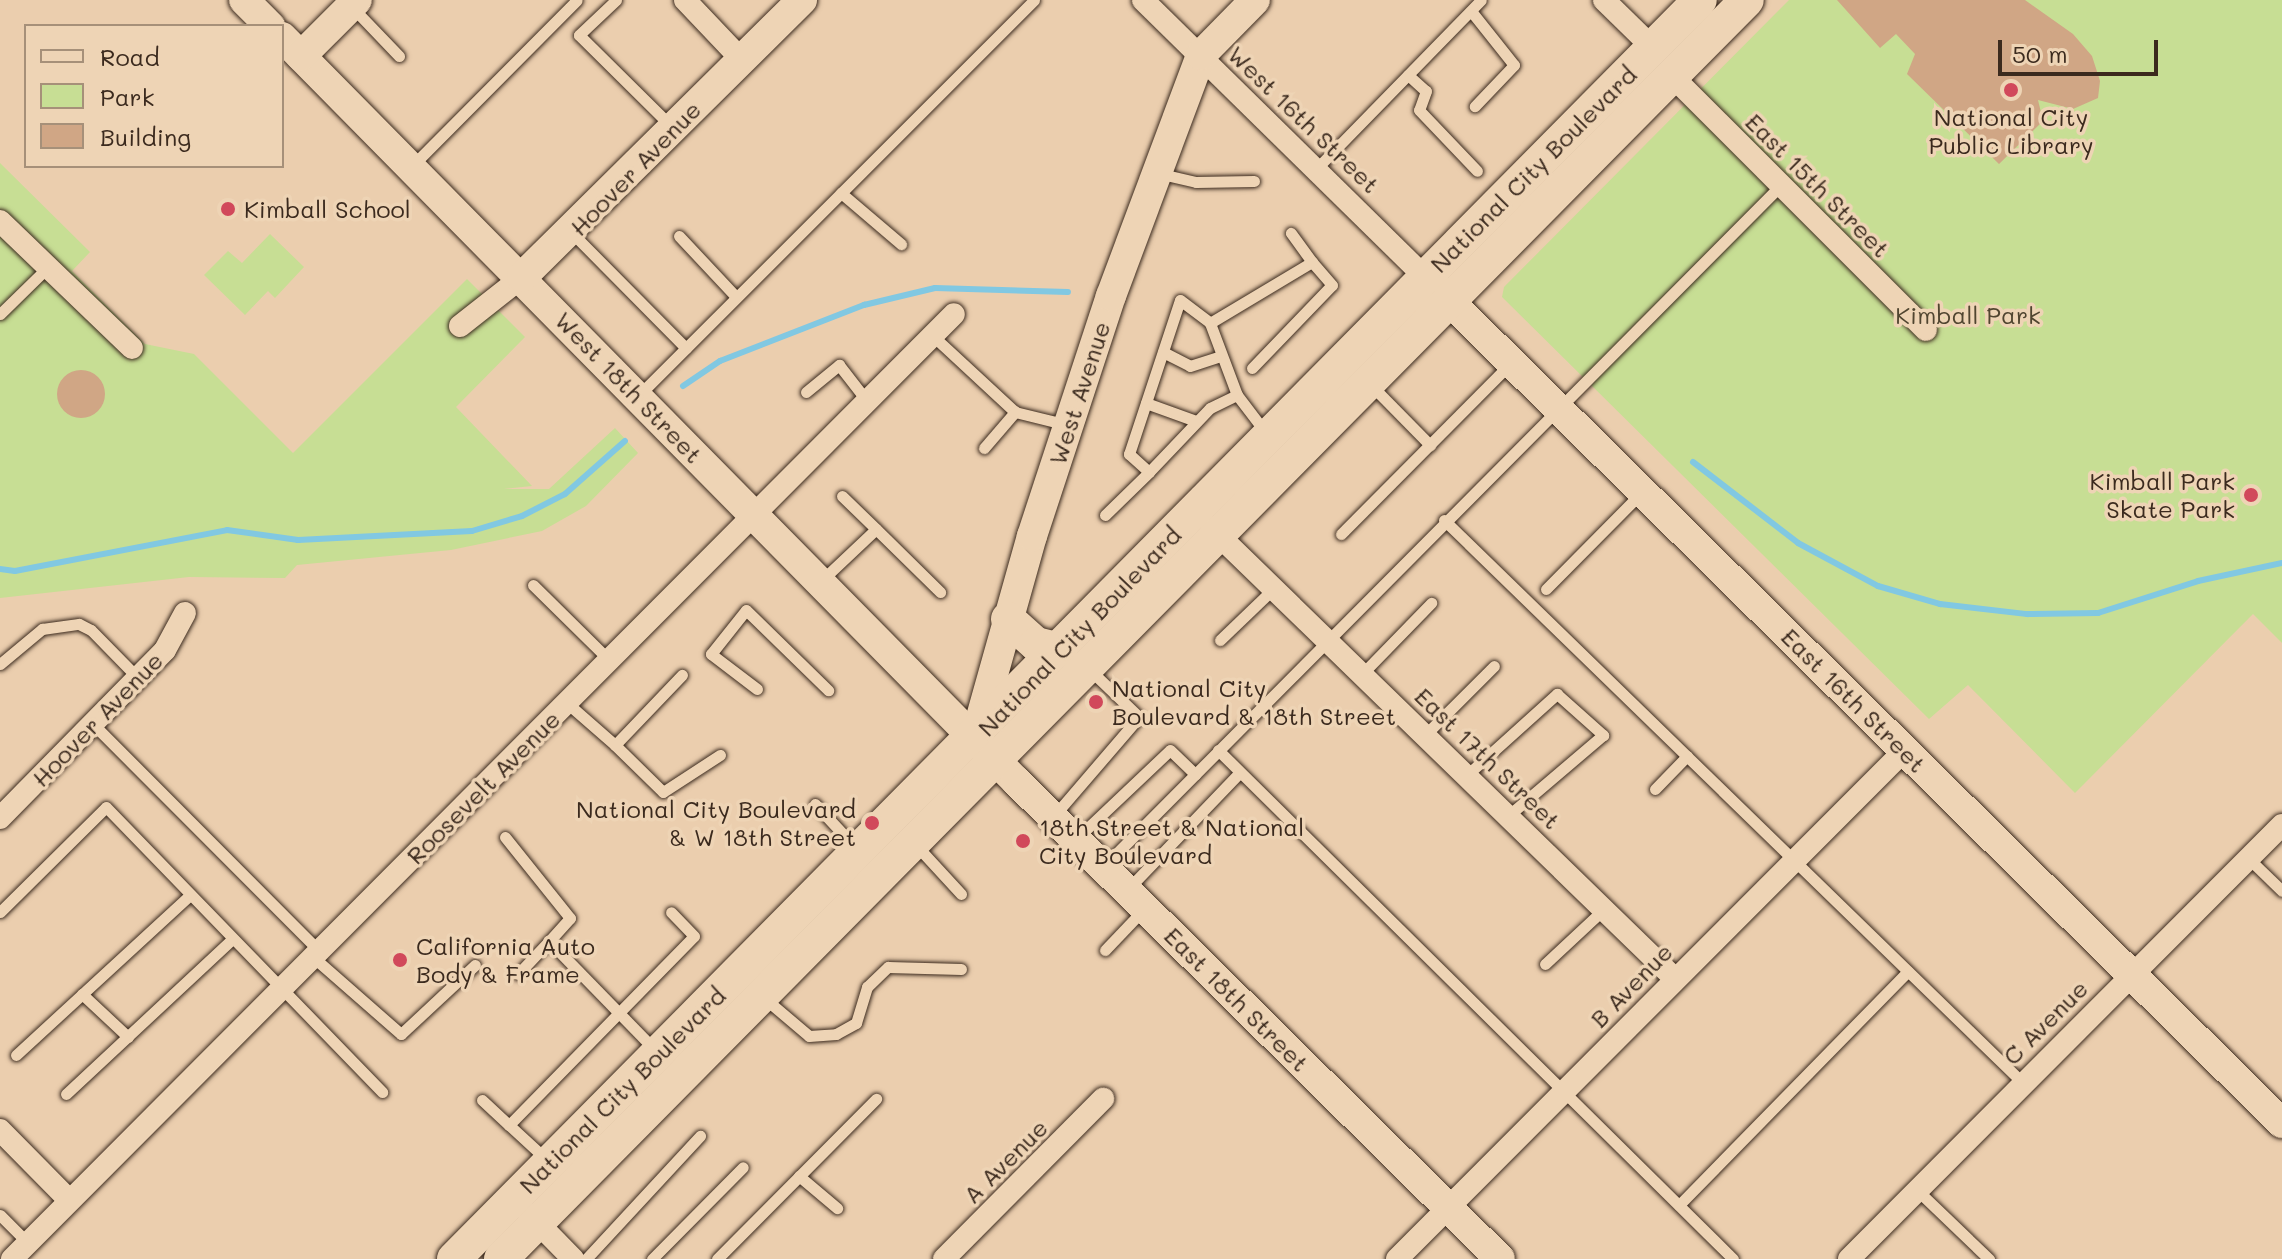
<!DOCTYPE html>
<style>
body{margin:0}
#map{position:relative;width:2282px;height:1259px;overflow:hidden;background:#ebceae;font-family:Mali,sans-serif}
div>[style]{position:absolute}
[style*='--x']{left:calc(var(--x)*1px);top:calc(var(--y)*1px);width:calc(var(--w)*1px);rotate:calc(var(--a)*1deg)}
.green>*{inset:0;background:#c7de94}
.stream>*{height:6px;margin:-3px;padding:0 3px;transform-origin:3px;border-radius:3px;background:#81c8e2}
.building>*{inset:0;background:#d0a685}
.round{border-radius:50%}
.roads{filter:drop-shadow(0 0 2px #3b2a1e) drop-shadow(0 0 2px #3b2a1e)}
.lane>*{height:11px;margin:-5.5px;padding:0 5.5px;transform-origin:5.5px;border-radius:5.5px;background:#eed4b5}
.street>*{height:22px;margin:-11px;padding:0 11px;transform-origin:11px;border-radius:11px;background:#eed4b5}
.secondary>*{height:30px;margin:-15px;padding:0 15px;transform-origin:15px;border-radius:15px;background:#eed4b5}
.primary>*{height:34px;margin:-17px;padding:0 17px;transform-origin:17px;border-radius:17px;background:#eed4b5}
.dots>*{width:22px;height:22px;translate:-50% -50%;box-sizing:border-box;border:4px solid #eed4b5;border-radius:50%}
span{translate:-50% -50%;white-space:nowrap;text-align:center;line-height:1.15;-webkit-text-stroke:7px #eed4b5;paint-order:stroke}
.poi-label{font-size:24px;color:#3b2a1e}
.left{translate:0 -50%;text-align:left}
.right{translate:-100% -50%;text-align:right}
.street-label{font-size:24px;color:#3b2a1e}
.park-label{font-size:24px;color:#504530}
.legend{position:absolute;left:24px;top:24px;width:260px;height:144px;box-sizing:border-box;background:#eed4b5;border:2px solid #a69079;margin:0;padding:10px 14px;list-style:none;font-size:24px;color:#3b2a1e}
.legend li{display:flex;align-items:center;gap:16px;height:40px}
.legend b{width:40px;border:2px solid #a69079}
.scale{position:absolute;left:1998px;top:40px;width:160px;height:36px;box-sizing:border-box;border:4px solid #3b2a1e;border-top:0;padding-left:10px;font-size:24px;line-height:28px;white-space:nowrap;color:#3b2a1e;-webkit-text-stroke:6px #eed4b5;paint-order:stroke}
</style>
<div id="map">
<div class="green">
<div style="clip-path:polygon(1789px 0,2282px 0,2282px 643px,2253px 614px,2075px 793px,1968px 685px,1929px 719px,1502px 297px,1504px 287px)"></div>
<div style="clip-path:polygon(0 163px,90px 252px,72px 271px,145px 344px,194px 354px,293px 453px,467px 279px,525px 337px,456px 407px,532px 486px,504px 489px,549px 489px,615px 428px,638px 453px,586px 506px,542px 531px,451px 550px,297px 565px,285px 578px,189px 577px,0 598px)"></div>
<div style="clip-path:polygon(270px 234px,304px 267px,275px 298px,268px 291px,245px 315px,204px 275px,228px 251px,242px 263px)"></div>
</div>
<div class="stream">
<div style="--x:683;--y:386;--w:45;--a:-34"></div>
<div style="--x:720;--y:361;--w:155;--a:-21.3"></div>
<div style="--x:864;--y:305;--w:73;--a:-13.5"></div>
<div style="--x:935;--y:288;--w:133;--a:1.7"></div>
<div style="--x:1693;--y:462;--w:133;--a:37.6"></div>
<div style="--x:1798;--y:543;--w:91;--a:28.3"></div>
<div style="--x:1878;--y:586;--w:65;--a:16.2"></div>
<div style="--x:1940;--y:604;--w:88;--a:6.6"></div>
<div style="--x:2027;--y:614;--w:71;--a:-0.8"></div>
<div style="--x:2098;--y:613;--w:105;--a:-17.7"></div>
<div style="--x:2198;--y:581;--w:86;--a:-12.1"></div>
<div style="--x:0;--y:569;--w:15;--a:8"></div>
<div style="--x:15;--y:571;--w:216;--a:-10.9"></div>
<div style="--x:227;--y:530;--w:72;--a:8"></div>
<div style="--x:298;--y:540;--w:174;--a:-3"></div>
<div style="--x:472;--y:531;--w:52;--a:-16.7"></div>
<div style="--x:522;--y:516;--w:48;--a:-27.1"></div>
<div style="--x:565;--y:494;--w:80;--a:-41.5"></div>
</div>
<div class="building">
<div style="clip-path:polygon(1837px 0,2025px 0,2073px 34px,2092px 56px,2100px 81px,2098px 98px,2073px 109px,2038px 100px,2043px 121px,1999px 164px,1907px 74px,1915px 54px,1896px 34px,1880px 48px)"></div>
<div class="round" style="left:57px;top:370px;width:48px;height:48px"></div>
</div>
<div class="roads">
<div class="lane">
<div style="--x:616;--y:0;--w:51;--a:136.6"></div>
<div style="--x:579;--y:35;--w:129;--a:44.7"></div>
<div style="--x:352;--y:7;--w:68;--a:46.2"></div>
<div style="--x:1471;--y:11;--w:69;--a:51.5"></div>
<div style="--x:1514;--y:65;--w:57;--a:133.6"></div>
<div style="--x:1408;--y:75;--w:24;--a:42"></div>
<div style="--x:1426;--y:91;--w:20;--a:110"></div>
<div style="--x:1419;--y:110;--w:84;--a:46.4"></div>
<div style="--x:411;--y:167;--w:235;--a:-45.2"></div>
<div style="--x:1318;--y:167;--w:233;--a:-45.7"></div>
<div style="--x:1157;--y:173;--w:40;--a:13"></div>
<div style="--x:1196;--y:182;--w:58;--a:-1"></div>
<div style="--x:841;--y:193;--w:79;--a:40.4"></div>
<div style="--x:572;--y:233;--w:162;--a:45.3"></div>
<div style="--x:679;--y:236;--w:83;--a:46.9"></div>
<div style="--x:0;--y:314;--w:67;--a:-44.4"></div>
<div style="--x:933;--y:336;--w:112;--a:42.8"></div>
<div style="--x:1015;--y:412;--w:55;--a:13.8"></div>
<div style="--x:1163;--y:352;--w:30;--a:27"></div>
<div style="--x:1190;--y:366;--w:32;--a:-18"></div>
<div style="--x:1252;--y:368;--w:115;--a:-46.1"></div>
<div style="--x:1332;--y:285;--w:30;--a:-131"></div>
<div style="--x:1372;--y:386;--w:83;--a:45.5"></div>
<div style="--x:806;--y:392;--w:43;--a:-39.3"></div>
<div style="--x:839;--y:365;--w:46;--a:52.1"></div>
<div style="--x:638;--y:396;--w:560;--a:-45"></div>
<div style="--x:1146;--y:403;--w:53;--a:19.8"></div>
<div style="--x:1266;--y:433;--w:48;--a:-127.3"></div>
<div style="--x:1237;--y:395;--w:77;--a:-110.6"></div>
<div style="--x:1210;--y:323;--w:119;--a:-30.9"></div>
<div style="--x:1312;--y:262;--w:36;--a:-126"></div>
<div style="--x:984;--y:448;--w:48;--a:-49.3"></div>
<div style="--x:1149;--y:472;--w:88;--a:-46.4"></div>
<div style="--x:1210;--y:408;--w:30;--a:-26"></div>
<div style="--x:842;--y:496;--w:47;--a:44.1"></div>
<div style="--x:1105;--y:515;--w:62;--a:-44.3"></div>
<div style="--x:1149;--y:472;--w:27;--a:-138"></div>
<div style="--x:1129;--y:454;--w:162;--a:-71.7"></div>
<div style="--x:1180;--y:300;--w:38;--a:37"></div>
<div style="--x:1444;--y:520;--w:806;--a:44.2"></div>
<div style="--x:1341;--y:534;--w:241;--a:-45.2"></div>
<div style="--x:822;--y:580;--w:74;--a:-43.4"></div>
<div style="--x:876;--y:529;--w:90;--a:44.5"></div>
<div style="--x:533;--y:585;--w:107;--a:44.6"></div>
<div style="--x:1546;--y:589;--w:136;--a:-45.3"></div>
<div style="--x:1220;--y:640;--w:75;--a:-43.9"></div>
<div style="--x:0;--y:664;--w:55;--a:-39.8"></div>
<div style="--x:42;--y:629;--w:37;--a:-8"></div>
<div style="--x:79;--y:624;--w:13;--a:27"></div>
<div style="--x:91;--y:630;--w:67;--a:45.6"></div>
<div style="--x:1363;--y:673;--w:98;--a:-45.8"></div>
<div style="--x:757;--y:689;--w:58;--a:-142.7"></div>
<div style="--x:711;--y:654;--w:56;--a:-51.5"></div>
<div style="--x:746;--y:610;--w:115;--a:44.3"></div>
<div style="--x:567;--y:703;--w:64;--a:41.2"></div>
<div style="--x:615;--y:745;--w:97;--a:-46.3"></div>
<div style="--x:93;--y:724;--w:320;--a:45.1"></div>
<div style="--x:1426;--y:734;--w:96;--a:-45"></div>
<div style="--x:615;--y:745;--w:67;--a:44.4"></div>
<div style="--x:663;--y:792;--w:68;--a:-33"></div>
<div style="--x:1218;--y:750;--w:724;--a:44.66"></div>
<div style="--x:1468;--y:774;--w:120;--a:-42"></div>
<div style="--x:1557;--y:694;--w:62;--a:41.7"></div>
<div style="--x:1603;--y:735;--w:123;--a:139.6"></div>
<div style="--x:1655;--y:789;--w:46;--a:-45.9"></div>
<div style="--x:815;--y:804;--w:60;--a:47"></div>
<div style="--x:1053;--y:817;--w:132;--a:-49.3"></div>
<div style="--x:1139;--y:717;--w:69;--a:-136.2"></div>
<div style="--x:505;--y:837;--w:104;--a:51.3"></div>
<div style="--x:570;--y:918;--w:31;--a:132"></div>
<div style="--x:549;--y:941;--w:152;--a:45.8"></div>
<div style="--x:1076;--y:839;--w:129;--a:-43.4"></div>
<div style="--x:1170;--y:750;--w:35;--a:44"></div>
<div style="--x:915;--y:844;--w:68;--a:47.4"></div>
<div style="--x:2248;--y:858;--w:47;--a:44.1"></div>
<div style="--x:1103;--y:867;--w:962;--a:-45.17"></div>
<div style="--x:1127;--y:890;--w:163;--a:-46.2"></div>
<div style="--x:0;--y:912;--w:149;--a:-44.7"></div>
<div style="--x:106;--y:807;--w:397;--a:45.9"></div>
<div style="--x:1105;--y:950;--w:57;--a:-46.4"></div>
<div style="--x:313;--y:957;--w:117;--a:41.2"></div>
<div style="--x:401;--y:1034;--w:101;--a:-43"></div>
<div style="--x:1545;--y:964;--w:81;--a:-43"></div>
<div style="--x:518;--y:974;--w:45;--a:-46.8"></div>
<div style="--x:82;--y:994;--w:63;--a:43.1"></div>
<div style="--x:763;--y:997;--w:60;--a:40.3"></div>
<div style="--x:809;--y:1036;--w:27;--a:-4"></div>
<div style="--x:836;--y:1034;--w:23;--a:-29"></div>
<div style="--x:856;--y:1023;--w:38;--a:-73"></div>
<div style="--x:867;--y:987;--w:29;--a:-44"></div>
<div style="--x:888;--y:967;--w:73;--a:1.6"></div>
<div style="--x:16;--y:1055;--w:236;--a:-42.6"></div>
<div style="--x:66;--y:1094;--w:227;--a:-43"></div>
<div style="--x:482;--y:1100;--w:37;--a:43"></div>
<div style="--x:509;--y:1125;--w:264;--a:-45.6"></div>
<div style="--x:694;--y:936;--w:33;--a:-134"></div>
<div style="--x:509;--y:1125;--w:52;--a:42.6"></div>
<div style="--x:799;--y:1176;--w:50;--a:40.1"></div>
<div style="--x:1917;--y:1190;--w:100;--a:43.8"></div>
<div style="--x:1679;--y:1205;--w:327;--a:-45.6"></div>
<div style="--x:0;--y:1215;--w:40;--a:45"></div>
<div style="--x:586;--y:1259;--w:168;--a:-47.2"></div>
<div style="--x:652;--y:1259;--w:129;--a:-45.3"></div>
<div style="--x:717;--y:1259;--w:226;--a:-45.2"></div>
</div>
<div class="street">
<div style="--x:685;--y:0;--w:81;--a:46.5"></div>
<div style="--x:1143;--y:0;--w:397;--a:44.5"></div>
<div style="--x:1604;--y:0;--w:69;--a:44.4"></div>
<div style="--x:1672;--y:76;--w:359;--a:45"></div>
<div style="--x:0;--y:221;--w:183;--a:43.9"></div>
<div style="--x:460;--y:326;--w:79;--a:-38.3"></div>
<div style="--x:1210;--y:527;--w:646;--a:44.18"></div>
<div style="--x:0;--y:818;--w:235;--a:-45.5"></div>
<div style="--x:165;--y:650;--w:42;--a:-61.6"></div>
<div style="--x:0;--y:1130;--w:98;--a:45.4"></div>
<div style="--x:529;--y:1214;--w:63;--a:45.6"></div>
<div style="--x:12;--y:1259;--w:1334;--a:-45.09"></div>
<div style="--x:944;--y:1259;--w:226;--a:-45.2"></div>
<div style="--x:1397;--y:1259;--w:719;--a:-45.06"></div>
<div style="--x:1849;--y:1259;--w:613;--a:-45.07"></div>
</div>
<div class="secondary">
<div style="--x:244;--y:0;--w:37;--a:45"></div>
<div style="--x:282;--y:37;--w:1045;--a:45.39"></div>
<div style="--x:1016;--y:781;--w:680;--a:44.64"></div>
<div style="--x:301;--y:56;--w:79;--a:-45"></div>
<div style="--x:522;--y:277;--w:394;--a:-44.7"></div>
<div style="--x:1433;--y:285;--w:1193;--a:44.63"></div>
<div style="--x:976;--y:735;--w:207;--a:-74.3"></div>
<div style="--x:1032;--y:536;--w:253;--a:-71.8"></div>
<div style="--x:1111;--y:296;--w:257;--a:-69.5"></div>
<div style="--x:1201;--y:55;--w:77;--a:-45.5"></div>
</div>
<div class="primary">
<div style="--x:1008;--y:619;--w:38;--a:42"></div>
<div style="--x:1036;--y:644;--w:25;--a:14"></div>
<div style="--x:454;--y:1259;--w:1771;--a:-45.3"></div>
<div style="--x:501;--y:1259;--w:1771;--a:-45.3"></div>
</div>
</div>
<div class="dots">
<div style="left:2011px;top:90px;background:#d1495b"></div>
<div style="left:228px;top:209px;background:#d1495b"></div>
<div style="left:2251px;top:495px;background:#d1495b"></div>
<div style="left:1096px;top:702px;background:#d1495b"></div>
<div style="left:872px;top:823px;background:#d1495b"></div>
<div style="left:1023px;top:841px;background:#d1495b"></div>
<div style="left:400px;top:960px;background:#d1495b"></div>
</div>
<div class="poi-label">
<span style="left:2011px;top:131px">National City<br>Public Library</span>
<span class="left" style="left:244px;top:209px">Kimball School</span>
<span class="right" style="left:2235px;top:495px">Kimball Park<br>Skate Park</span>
<span class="left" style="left:1112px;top:702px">National City<br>Boulevard &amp; 18th Street</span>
<span class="right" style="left:856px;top:823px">National City Boulevard<br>&amp; W 18th Street</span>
<span class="left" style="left:1039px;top:841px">18th Street &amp; National<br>City Boulevard</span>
<span class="left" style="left:416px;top:960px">California Auto<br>Body &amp; Frame</span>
</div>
<div class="street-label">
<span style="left:1304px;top:119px;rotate:44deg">West 16th Street</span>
<span style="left:635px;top:168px;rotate:-46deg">Hoover Avenue</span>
<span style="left:1533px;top:169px;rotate:-45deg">National City Boulevard</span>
<span style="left:1818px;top:185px;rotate:45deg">East 15th Street</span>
<span style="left:629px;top:387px;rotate:46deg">West 18th Street</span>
<span style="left:1079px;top:393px;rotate:-72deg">West Avenue</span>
<span style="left:1079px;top:631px;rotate:-46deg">National City Boulevard</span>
<span style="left:1854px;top:700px;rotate:45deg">East 16th Street</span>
<span style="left:97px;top:719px;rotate:-46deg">Hoover Avenue</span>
<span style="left:1488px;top:758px;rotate:44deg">East 17th Street</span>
<span style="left:483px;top:787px;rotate:-45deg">Roosevelt Avenue</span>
<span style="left:1631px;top:985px;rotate:-46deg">B Avenue</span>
<span style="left:1237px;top:999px;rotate:45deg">East 18th Street</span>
<span style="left:2045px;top:1022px;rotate:-45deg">C Avenue</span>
<span style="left:622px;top:1090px;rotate:-45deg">National City Boulevard</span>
<span style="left:1005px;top:1161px;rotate:-45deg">A Avenue</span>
</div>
<div class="park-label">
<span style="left:1968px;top:315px">Kimball Park</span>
</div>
<ul class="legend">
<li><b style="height:10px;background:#eed4b5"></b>Road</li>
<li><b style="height:22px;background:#c7de94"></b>Park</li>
<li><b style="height:22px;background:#d0a685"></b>Building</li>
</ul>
<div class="scale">50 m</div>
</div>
